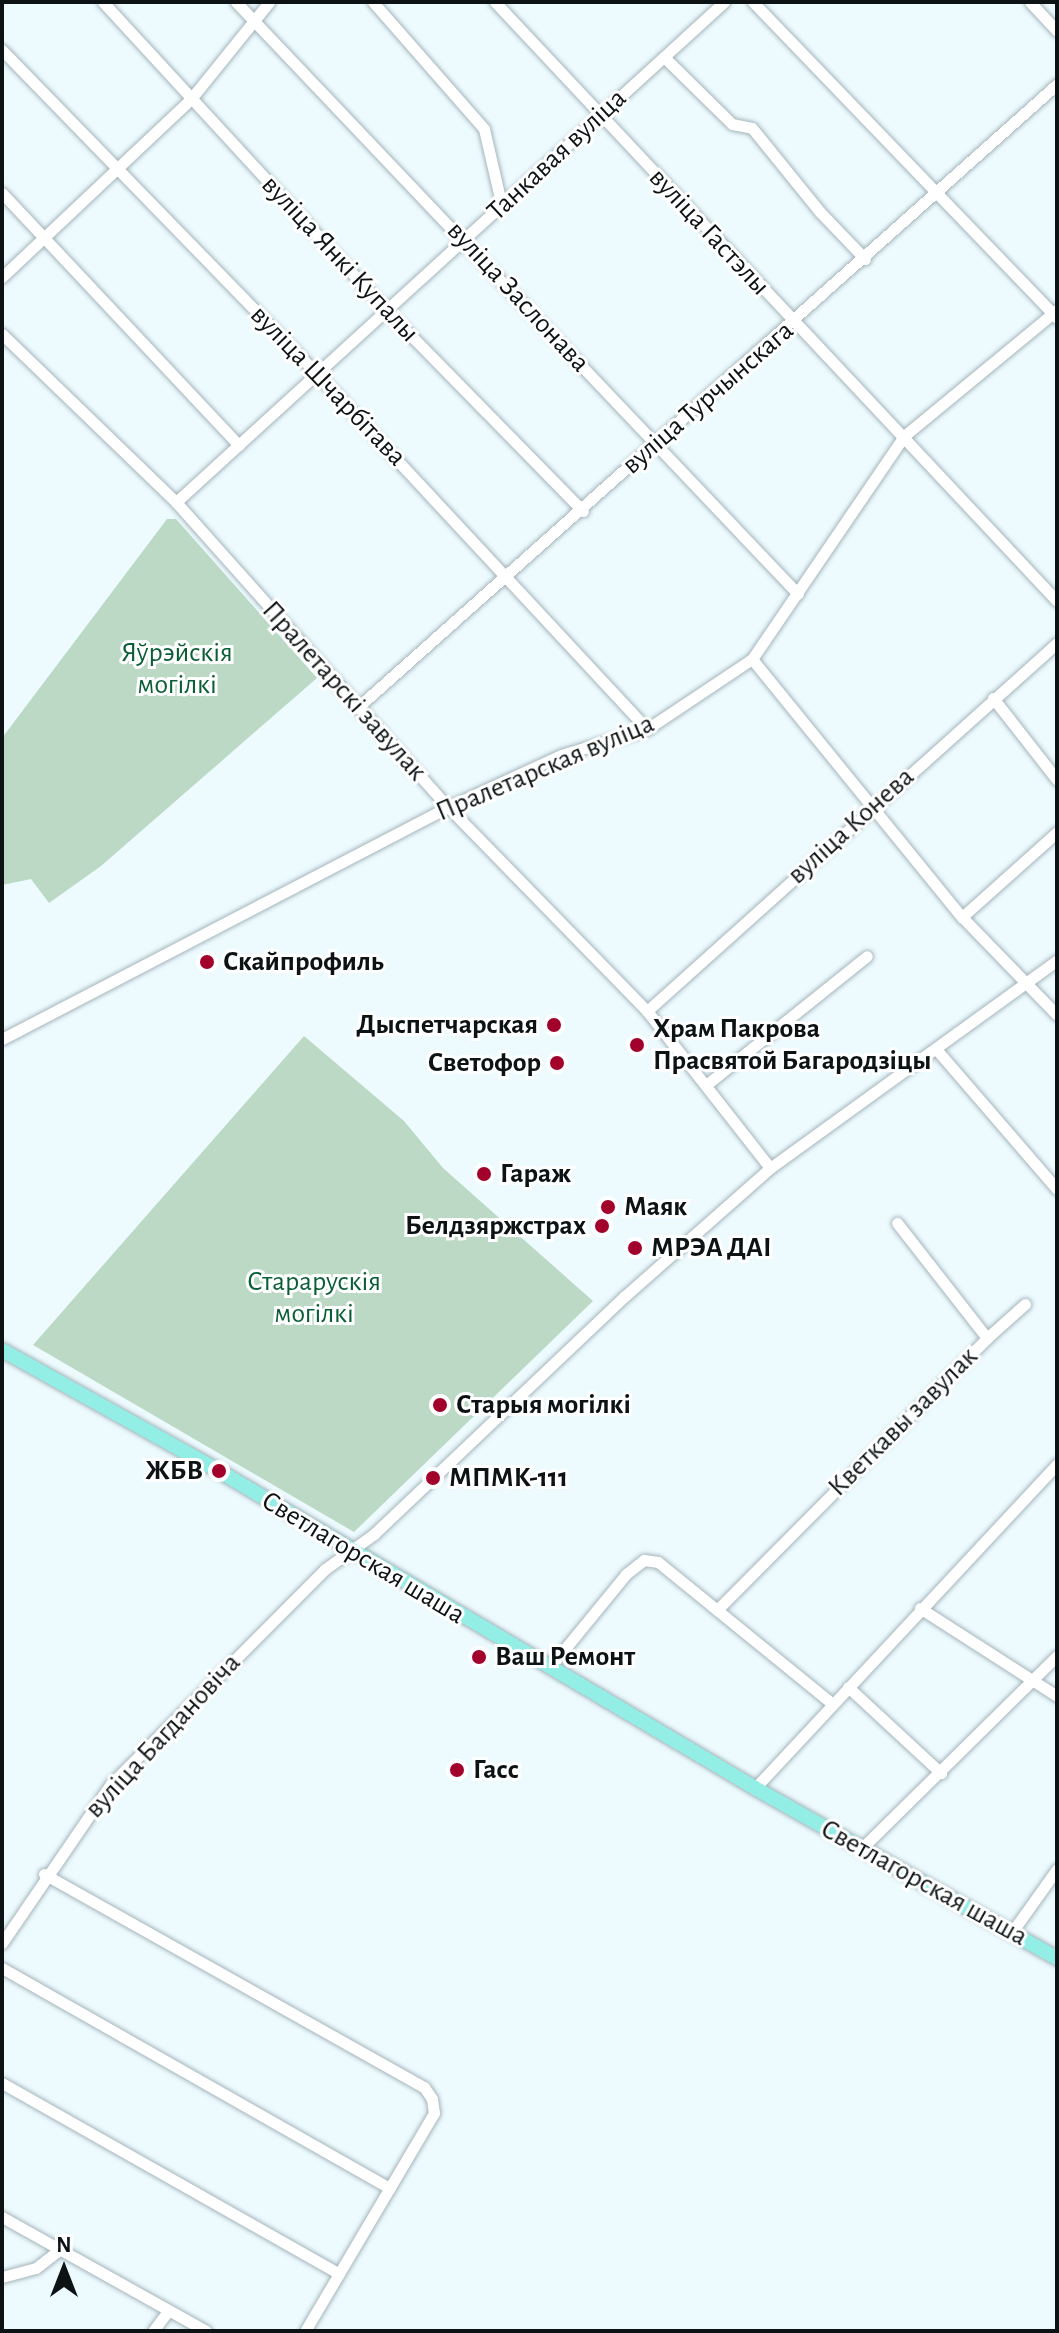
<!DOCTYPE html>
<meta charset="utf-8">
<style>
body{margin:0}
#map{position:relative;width:1059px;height:2333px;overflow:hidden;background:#edfbff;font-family:"Alegreya Sans",sans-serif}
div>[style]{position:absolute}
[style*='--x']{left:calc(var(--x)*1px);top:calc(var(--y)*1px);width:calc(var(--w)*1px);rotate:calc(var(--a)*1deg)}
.green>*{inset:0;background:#bbd9c4}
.roads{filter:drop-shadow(0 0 2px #a5b5ba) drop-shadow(0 0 2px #a5b5ba)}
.minor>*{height:11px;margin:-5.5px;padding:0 5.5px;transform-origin:5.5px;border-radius:5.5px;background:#fff}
.major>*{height:14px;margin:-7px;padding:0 7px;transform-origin:7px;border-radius:7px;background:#93eee6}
.dots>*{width:22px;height:22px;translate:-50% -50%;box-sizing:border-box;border:4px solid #fff;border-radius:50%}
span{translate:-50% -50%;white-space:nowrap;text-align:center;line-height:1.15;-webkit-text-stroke:6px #fff;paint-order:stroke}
.street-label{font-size:28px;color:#0d1314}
.park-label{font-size:28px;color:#095e35}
.poi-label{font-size:28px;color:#0d1314;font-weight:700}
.left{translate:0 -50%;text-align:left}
.right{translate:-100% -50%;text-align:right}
.frame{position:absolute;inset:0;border:4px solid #0d1314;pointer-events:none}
.north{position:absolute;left:24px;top:2229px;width:80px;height:80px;-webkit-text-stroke:6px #fff;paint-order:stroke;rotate:0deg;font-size:22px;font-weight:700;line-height:32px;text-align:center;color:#0d1314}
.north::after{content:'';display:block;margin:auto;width:28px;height:36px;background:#0d1314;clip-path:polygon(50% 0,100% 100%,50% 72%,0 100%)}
</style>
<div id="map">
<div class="green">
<div style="clip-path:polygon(167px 519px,176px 519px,317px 678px,101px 866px,49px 903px,31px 879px,2px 885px,2px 738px)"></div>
<div style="clip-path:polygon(304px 1036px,404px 1121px,443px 1168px,593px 1301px,354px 1532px,33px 1345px)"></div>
</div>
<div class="roads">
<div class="minor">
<div style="--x:103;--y:2;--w:420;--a:47.4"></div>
<div style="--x:387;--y:311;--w:280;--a:45.6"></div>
<div style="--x:236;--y:2;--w:816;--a:46.49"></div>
<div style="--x:373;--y:2;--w:169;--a:48.8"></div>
<div style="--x:484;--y:129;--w:80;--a:77"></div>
<div style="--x:495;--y:2;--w:821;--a:46.83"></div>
<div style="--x:753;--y:2;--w:438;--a:46.1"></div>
<div style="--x:1030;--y:2;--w:40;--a:47"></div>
<div style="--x:2;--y:50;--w:453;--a:45.8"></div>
<div style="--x:318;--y:375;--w:483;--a:47.1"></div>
<div style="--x:664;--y:57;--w:95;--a:44.6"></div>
<div style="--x:732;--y:124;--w:20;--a:11"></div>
<div style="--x:752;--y:128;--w:108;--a:51"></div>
<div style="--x:820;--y:212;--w:65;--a:46.2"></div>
<div style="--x:2;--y:193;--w:346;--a:46.8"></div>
<div style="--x:2;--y:277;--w:258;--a:-43.3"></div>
<div style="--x:190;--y:100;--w:126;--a:-51.1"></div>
<div style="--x:2;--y:334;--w:242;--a:44"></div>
<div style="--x:176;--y:502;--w:409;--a:48.3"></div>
<div style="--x:448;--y:807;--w:285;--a:45.7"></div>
<div style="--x:647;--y:1011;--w:199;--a:51.9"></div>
<div style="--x:176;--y:502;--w:742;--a:-42.38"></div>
<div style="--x:752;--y:659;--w:333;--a:50.9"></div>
<div style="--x:962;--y:917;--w:136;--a:45.9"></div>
<div style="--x:993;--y:698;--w:104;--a:52"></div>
<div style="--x:357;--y:708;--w:938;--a:-41.71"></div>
<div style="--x:962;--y:917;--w:127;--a:-41.8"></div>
<div style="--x:647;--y:1011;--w:551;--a:-41.91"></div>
<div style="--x:2;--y:1039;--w:503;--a:-27.48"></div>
<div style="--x:448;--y:807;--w:124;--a:-24.7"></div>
<div style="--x:561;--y:755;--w:90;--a:-16.8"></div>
<div style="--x:647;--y:729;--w:126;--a:-33.7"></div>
<div style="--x:752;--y:659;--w:270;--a:-55.7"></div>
<div style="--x:904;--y:436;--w:198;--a:-39.5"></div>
<div style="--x:936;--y:1049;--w:185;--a:49.2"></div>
<div style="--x:706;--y:1085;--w:206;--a:-38.7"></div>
<div style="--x:987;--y:1338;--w:51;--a:-41.8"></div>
<div style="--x:920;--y:1608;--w:163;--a:32.7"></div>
<div style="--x:717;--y:1610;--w:383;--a:-45.2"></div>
<div style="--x:987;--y:1338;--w:146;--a:-128"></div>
<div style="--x:550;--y:1667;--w:120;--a:-50.7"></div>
<div style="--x:626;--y:1574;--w:23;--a:-38"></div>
<div style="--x:644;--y:1560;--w:14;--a:8"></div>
<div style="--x:658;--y:1562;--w:225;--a:39.1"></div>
<div style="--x:848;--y:1687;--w:127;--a:42.8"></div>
<div style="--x:755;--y:1788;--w:443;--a:-47"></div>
<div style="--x:862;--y:1848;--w:274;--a:-44.6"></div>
<div style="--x:44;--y:1874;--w:436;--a:29.3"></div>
<div style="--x:424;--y:2087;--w:14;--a:56"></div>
<div style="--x:432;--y:2099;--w:14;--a:82"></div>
<div style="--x:434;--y:2113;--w:253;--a:120.6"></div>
<div style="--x:1012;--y:1932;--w:77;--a:-54.5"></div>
<div style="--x:2;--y:1943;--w:193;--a:-55.6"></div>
<div style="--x:111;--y:1784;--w:303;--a:-45.1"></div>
<div style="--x:325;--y:1569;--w:60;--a:-35.5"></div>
<div style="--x:374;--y:1534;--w:346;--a:-43.5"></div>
<div style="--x:625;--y:1296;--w:193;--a:-41.4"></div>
<div style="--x:770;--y:1168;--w:354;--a:-35.9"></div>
<div style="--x:2;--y:1968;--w:446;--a:29.6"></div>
<div style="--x:2;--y:2083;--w:387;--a:29.5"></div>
<div style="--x:2;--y:2217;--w:234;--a:29.2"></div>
<div style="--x:2;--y:2277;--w:35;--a:-15"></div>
<div style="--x:36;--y:2268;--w:31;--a:-38"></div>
<div style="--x:153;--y:2331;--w:26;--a:-53"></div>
</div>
<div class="major">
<div style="--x:2;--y:1350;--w:248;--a:29.1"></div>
<div style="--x:219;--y:1471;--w:623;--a:30.6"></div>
<div style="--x:755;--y:1788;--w:347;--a:29.4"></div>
</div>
</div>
<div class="dots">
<div style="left:207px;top:962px;background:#a2012c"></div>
<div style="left:554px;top:1025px;background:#a2012c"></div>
<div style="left:637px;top:1045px;background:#a2012c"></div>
<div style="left:557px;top:1063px;background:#a2012c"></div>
<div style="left:484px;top:1174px;background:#a2012c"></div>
<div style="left:608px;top:1207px;background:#a2012c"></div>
<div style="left:602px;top:1226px;background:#a2012c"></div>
<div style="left:635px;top:1248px;background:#a2012c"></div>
<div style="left:440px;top:1405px;background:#a2012c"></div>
<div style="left:219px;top:1471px;background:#a2012c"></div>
<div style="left:433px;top:1478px;background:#a2012c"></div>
<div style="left:479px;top:1657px;background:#a2012c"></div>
<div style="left:457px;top:1770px;background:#a2012c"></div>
</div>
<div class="street-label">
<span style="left:557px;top:155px;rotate:-43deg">Танкавая вуліца</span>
<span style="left:709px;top:232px;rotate:47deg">вуліца Гастэлы</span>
<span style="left:340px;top:259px;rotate:47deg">вуліца Янкі Купалы</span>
<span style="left:518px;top:297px;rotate:47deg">вуліца Заслонава</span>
<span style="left:328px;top:386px;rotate:46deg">вуліца Шчарбітава</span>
<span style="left:708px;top:398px;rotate:-41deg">вуліца Турчынскага</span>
<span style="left:344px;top:691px;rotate:48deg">Пралетарскі завулак</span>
<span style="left:545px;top:768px;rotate:-23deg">Пралетарская вуліца</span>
<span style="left:851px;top:826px;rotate:-42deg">вуліца Конева</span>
<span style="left:903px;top:1422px;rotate:-45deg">Кветкавы завулак</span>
<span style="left:363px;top:1558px;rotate:31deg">Светлагорская шаша</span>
<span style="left:163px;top:1736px;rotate:-47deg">вуліца Багдановіча</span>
<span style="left:924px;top:1883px;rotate:29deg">Светлагорская шаша</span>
</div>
<div class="park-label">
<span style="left:177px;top:669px">Яўрэйскія<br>могілкі</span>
<span style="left:314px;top:1298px">Старарускія<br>могілкі</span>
</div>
<div class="poi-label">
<span class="left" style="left:223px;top:962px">Скайпрофиль</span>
<span class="right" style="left:538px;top:1025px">Дыспетчарская</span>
<span class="left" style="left:653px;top:1045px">Храм Пакрова<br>Прасвятой Багародзіцы</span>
<span class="right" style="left:541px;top:1063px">Светофор</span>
<span class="left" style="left:500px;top:1174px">Гараж</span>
<span class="left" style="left:624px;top:1207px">Маяк</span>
<span class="right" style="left:586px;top:1226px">Белдзяржстрах</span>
<span class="left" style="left:651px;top:1248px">МРЭА ДАІ</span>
<span class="left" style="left:456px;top:1405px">Старыя могілкі</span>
<span class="right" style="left:203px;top:1471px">ЖБВ</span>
<span class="left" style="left:449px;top:1478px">МПМК-111</span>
<span class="left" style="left:495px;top:1657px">Ваш Ремонт</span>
<span class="left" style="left:473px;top:1770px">Гасс</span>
</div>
<div class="frame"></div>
<div class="north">N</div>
</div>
